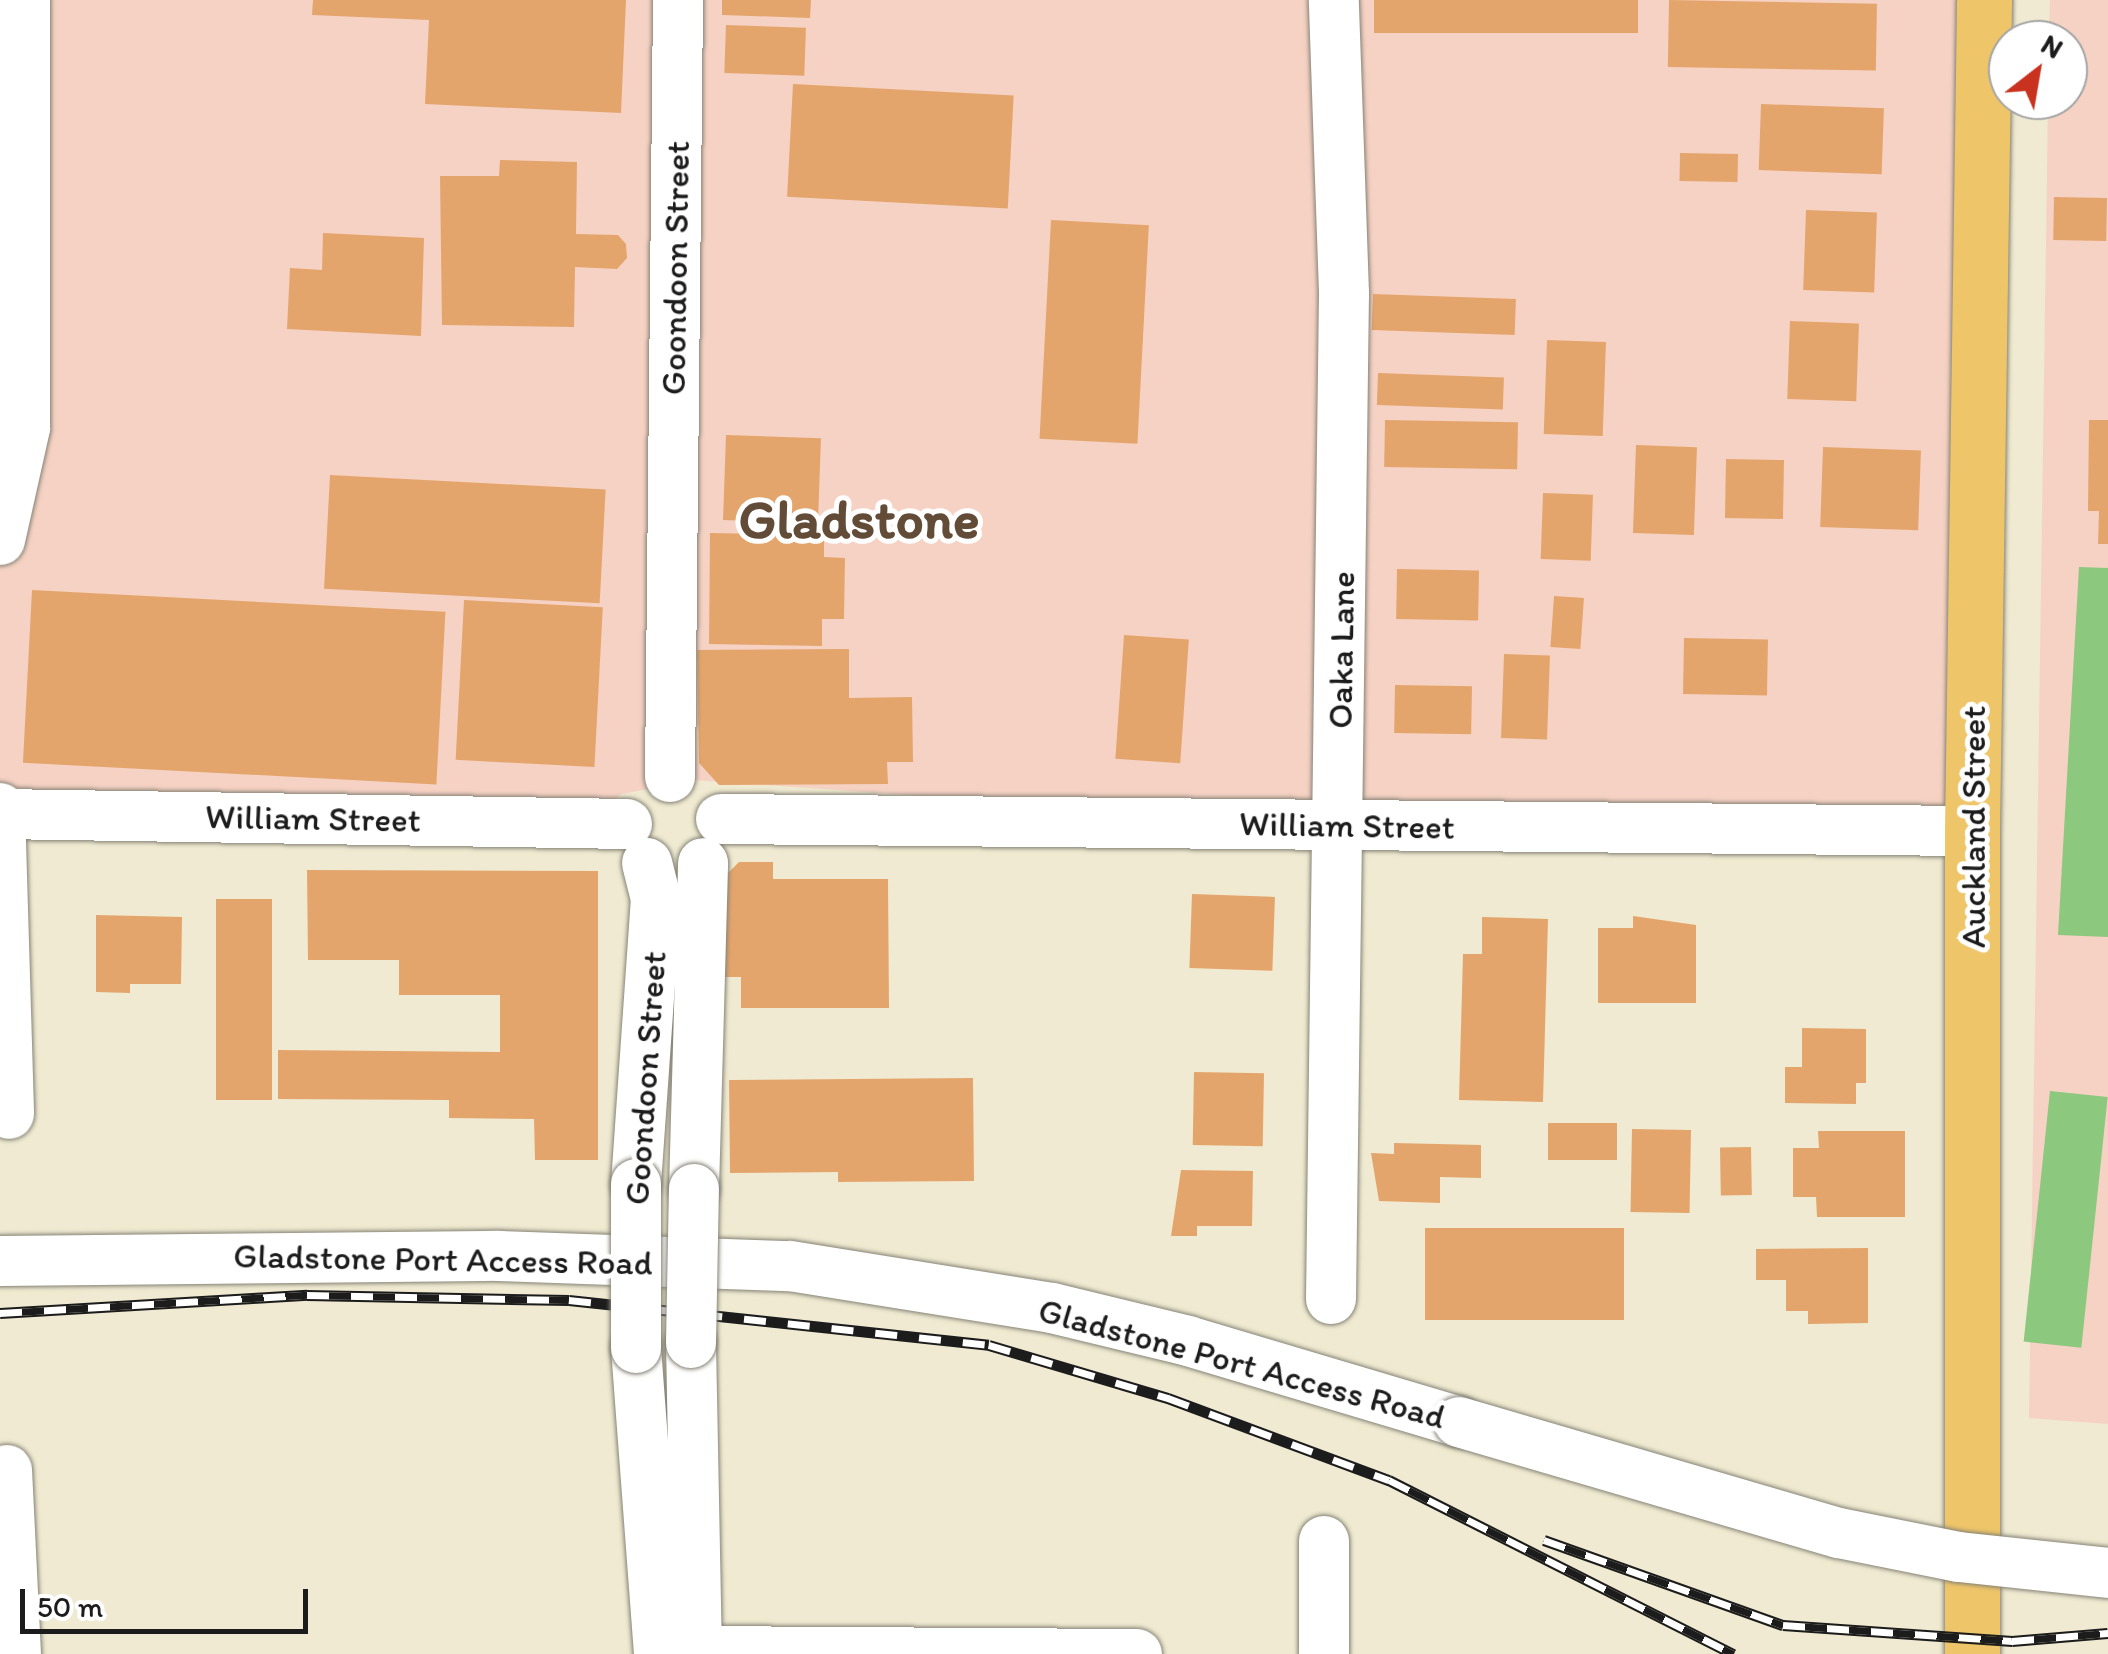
<!DOCTYPE html>
<style>
body{margin:0}
#map{position:relative;width:2108px;height:1654px;overflow:hidden;background:#efead1;font-family:Itim,sans-serif}
div>[style]{position:absolute}
[style*='--x']{left:calc(var(--x)*1px);top:calc(var(--y)*1px);width:calc(var(--w)*1px);rotate:calc(var(--a)*1deg)}
.built>*{inset:0;background:#f6d2c4}
.green>*{inset:0;background:#8cc87e;transform-origin:0 0}
.building>*{inset:0;background:#e4a56c;transform-origin:0 0}
.roads{filter:drop-shadow(0 0 2px #868376) drop-shadow(0 0 2px #868376)}
.minor>*{height:50px;margin:-25px;padding:0 25px;transform-origin:25px;border-radius:25px;background:#fff}
.major>*{height:55px;margin:-27.5px;padding:0 27.5px;transform-origin:27.5px;border-radius:27.5px;background:#eec569}
.rail>*{height:11px;margin-top:-5.5px;transform-origin:0;background:repeating-linear-gradient(90deg,#fff 0 22px,#1c1c1c 0 44px);box-sizing:border-box;border-block:2px solid #1c1c1c}
.bridges{filter:drop-shadow(0 0 2px #868376) drop-shadow(0 0 2px #868376)}
.minor-bridge>*{height:50px;margin:-25px;padding:0 25px;transform-origin:25px;border-radius:25px;background:#fff}
span{translate:-50% -50%;white-space:nowrap;text-align:center;line-height:1.15;-webkit-text-stroke:10px #fff;paint-order:stroke}
.street-label{font-size:35px;color:#1c1c1c}
.town-label{font-size:55px;color:#624c38;font-weight:700}
.north{position:absolute;left:1988px;top:20px;width:100px;height:100px;box-sizing:border-box;background:#fff;border:2px solid #a4a4a4;border-radius:50%;rotate:31deg;font-size:28px;font-weight:700;line-height:40px;text-align:center;color:#1c1c1c}
.north::after{content:'';display:block;margin:auto;width:35px;height:45px;background:#c8321e;clip-path:polygon(50% 0,100% 100%,50% 72%,0 100%)}
.scale{position:absolute;left:20px;top:1589px;width:288px;height:45px;box-sizing:border-box;border:5px solid #1c1c1c;border-top:0;padding-left:12px;font-size:30px;line-height:35px;white-space:nowrap;color:#1c1c1c;-webkit-text-stroke:8px #fff;paint-order:stroke}
</style>
<div id="map">
<div class="built">
<div style="clip-path:polygon(25px 0,1984px 0,1972px 831px,1339px 825px,693px 780px,622px 794px,580px 821px,0 814px,0 540px)"></div>
<div style="clip-path:polygon(2050px 0,2108px 0,2108px 1424px,2029px 1418px,2048px 100px,2068px 100px,2068px 40px,2049px 40px)"></div>
</div>
<div class="green">
<div style="clip-path:polygon(2079px 567px,2108px 568px,2108px 937px,2058px 935px)"></div>
<div style="left:2050px;top:1091px;width:58px;height:252px;rotate:6deg"></div>
</div>
<div class="building">
<div style="clip-path:polygon(313px 0,626px 0,621px 113px,425px 104px,429px 20px,312px 15px)"></div>
<div style="clip-path:polygon(722px 0,811px 0,810px 18px,722px 15px)"></div>
<div style="left:1374px;top:0;width:264px;height:33px"></div>
<div style="left:1669px;top:0;width:208px;height:67px;rotate:1deg"></div>
<div style="left:726px;top:25px;width:80px;height:48px;rotate:2deg"></div>
<div style="left:793px;top:84px;width:221px;height:113px;rotate:3deg"></div>
<div style="left:1761px;top:104px;width:123px;height:66px;rotate:2deg"></div>
<div style="left:1680px;top:153px;width:58px;height:28px;rotate:1deg"></div>
<div style="clip-path:polygon(500px 160px,577px 162px,576px 234px,618px 235px,626px 244px,627px 258px,617px 269px,575px 267px,574px 327px,442px 325px,440px 176px,499px 176px)"></div>
<div style="left:2054px;top:197px;width:53px;height:43px;rotate:1deg"></div>
<div style="left:1806px;top:210px;width:71px;height:80px;rotate:2deg"></div>
<div style="left:1051px;top:220px;width:98px;height:219px;rotate:3deg"></div>
<div style="clip-path:polygon(323px 233px,424px 238px,421px 336px,287px 329px,290px 268px,322px 270px)"></div>
<div style="left:1373px;top:294px;width:143px;height:36px;rotate:2deg"></div>
<div style="left:1790px;top:321px;width:69px;height:78px;rotate:2deg"></div>
<div style="left:1547px;top:340px;width:59px;height:94px;rotate:2deg"></div>
<div style="left:1378px;top:373px;width:126px;height:32px;rotate:2deg"></div>
<div style="left:1385px;top:420px;width:133px;height:47px;rotate:1deg"></div>
<div style="clip-path:polygon(2089px 420px,2108px 420px,2108px 544px,2098px 544px,2099px 511px,2088px 511px)"></div>
<div style="left:726px;top:435px;width:95px;height:85px;rotate:2deg"></div>
<div style="left:1636px;top:445px;width:61px;height:88px;rotate:2deg"></div>
<div style="left:1823px;top:447px;width:98px;height:80px;rotate:2deg"></div>
<div style="left:1726px;top:459px;width:58px;height:59px;rotate:1deg"></div>
<div style="left:330px;top:475px;width:276px;height:114px;rotate:3deg"></div>
<div style="left:1543px;top:493px;width:50px;height:66px;rotate:2deg"></div>
<div style="clip-path:polygon(710px 533px,824px 535px,824px 557px,845px 558px,844px 619px,822px 619px,822px 646px,709px 644px)"></div>
<div style="left:1397px;top:569px;width:82px;height:50px;rotate:1deg"></div>
<div style="left:32px;top:590px;width:414px;height:173px;rotate:3deg"></div>
<div style="left:1554px;top:596px;width:30px;height:51px;rotate:4deg"></div>
<div style="left:464px;top:600px;width:139px;height:160px;rotate:3deg"></div>
<div style="left:1124px;top:635px;width:65px;height:124px;rotate:4deg"></div>
<div style="left:1684px;top:638px;width:84px;height:56px;rotate:1deg"></div>
<div style="clip-path:polygon(849px 649px,849px 698px,912px 697px,913px 762px,887px 762px,888px 784px,719px 785px,699px 763px,697px 650px)"></div>
<div style="left:1504px;top:654px;width:46px;height:84px;rotate:2deg"></div>
<div style="left:1395px;top:685px;width:77px;height:48px;rotate:1deg"></div>
<div style="clip-path:polygon(739px 862px,773px 862px,773px 879px,888px 879px,889px 1008px,741px 1008px,741px 977px,723px 977px,722px 879px)"></div>
<div style="clip-path:polygon(307px 870px,598px 871px,598px 1160px,535px 1160px,534px 1119px,449px 1118px,449px 1100px,278px 1099px,278px 1050px,500px 1052px,500px 995px,399px 995px,399px 960px,308px 960px)"></div>
<div style="left:1192px;top:894px;width:83px;height:74px;rotate:2deg"></div>
<div style="left:216px;top:899px;width:56px;height:201px"></div>
<div style="clip-path:polygon(96px 915px,182px 917px,181px 984px,130px 984px,130px 993px,96px 992px)"></div>
<div style="clip-path:polygon(1633px 916px,1696px 925px,1696px 1003px,1598px 1003px,1598px 928px,1633px 928px)"></div>
<div style="clip-path:polygon(1482px 917px,1548px 919px,1543px 1102px,1459px 1100px,1463px 954px,1482px 954px)"></div>
<div style="clip-path:polygon(1802px 1028px,1866px 1029px,1866px 1083px,1856px 1083px,1856px 1104px,1785px 1103px,1785px 1067px,1802px 1067px)"></div>
<div style="left:1194px;top:1072px;width:70px;height:73px;rotate:1deg"></div>
<div style="clip-path:polygon(973px 1078px,974px 1181px,838px 1182px,838px 1172px,730px 1173px,729px 1080px)"></div>
<div style="left:1548px;top:1123px;width:69px;height:37px"></div>
<div style="left:1632px;top:1129px;width:59px;height:83px;rotate:1deg"></div>
<div style="clip-path:polygon(1818px 1131px,1905px 1131px,1905px 1217px,1817px 1217px,1816px 1197px,1793px 1197px,1793px 1148px,1819px 1148px)"></div>
<div style="clip-path:polygon(1394px 1143px,1481px 1145px,1481px 1178px,1440px 1177px,1440px 1203px,1379px 1201px,1371px 1153px,1394px 1154px)"></div>
<div style="left:1751px;top:1147px;width:48px;height:31px;rotate:89deg"></div>
<div style="clip-path:polygon(1181px 1170px,1253px 1171px,1252px 1226px,1197px 1226px,1197px 1236px,1171px 1236px)"></div>
<div style="left:1425px;top:1228px;width:199px;height:92px"></div>
<div style="clip-path:polygon(1868px 1248px,1868px 1323px,1808px 1324px,1808px 1311px,1786px 1311px,1786px 1280px,1756px 1280px,1756px 1249px)"></div>
</div>
<div class="roads">
<div class="minor">
<div style="--x:0;--y:540;--w:115;--a:-77.4"></div>
<div style="--x:25;--y:428;--w:428;--a:-90"></div>
<div style="--x:670;--y:777;--w:777;--a:-89.41"></div>
<div style="--x:0;--y:808;--w:306;--a:88.3"></div>
<div style="--x:0;--y:814;--w:627;--a:0.91"></div>
<div style="--x:721;--y:819;--w:1251;--a:0.55"></div>
<div style="--x:636;--y:1184;--w:286;--a:-86"></div>
<div style="--x:656;--y:899;--w:37;--a:-104"></div>
<div style="--x:694;--y:1189;--w:326;--a:-88.4"></div>
<div style="--x:0;--y:1261;--w:499;--a:-0.6"></div>
<div style="--x:499;--y:1256;--w:291;--a:2"></div>
<div style="--x:790;--y:1266;--w:265;--a:9.1"></div>
<div style="--x:1052;--y:1308;--w:140;--a:13.6"></div>
<div style="--x:1188;--y:1341;--w:283;--a:16.6"></div>
<div style="--x:1331;--y:1299;--w:1006;--a:-89.26"></div>
<div style="--x:1344;--y:293;--w:293;--a:-92"></div>
<div style="--x:691;--y:1343;--w:311;--a:88.9"></div>
<div style="--x:636;--y:1348;--w:307;--a:85.7"></div>
<div style="--x:7;--y:1470;--w:184;--a:87.2"></div>
<div style="--x:1324;--y:1541;--w:113;--a:90"></div>
<div style="--x:697;--y:1651;--w:440;--a:0.4"></div>
</div>
<div class="major">
<div style="--x:1972;--y:1654;--w:823;--a:-90"></div>
<div style="--x:1972;--y:831;--w:831;--a:-89.17"></div>
</div>
</div>
<div class="rail">
<div style="--x:0;--y:1313;--w:308;--a:-3.4"></div>
<div style="--x:307;--y:1295;--w:262;--a:1.1"></div>
<div style="--x:569;--y:1300;--w:422;--a:6.1"></div>
<div style="--x:989;--y:1345;--w:187;--a:16.5"></div>
<div style="--x:1168;--y:1398;--w:236;--a:20.4"></div>
<div style="--x:1389;--y:1480;--w:386;--a:26.8"></div>
<div style="--x:1544;--y:1540;--w:254;--a:19.6"></div>
<div style="--x:1783;--y:1625;--w:230;--a:4"></div>
<div style="--x:2012;--y:1641;--w:96;--a:-4.8"></div>
</div>
<div class="bridges">
<div class="minor-bridge">
<div style="--x:636;--y:1184;--w:164;--a:90"></div>
<div style="--x:691;--y:1343;--w:154;--a:-88.9"></div>
<div style="--x:1459;--y:1422;--w:396;--a:16.3"></div>
<div style="--x:1839;--y:1533;--w:122;--a:11.3"></div>
<div style="--x:1959;--y:1557;--w:150;--a:6.1"></div>
</div>
</div>
<div class="street-label">
<span style="left:675px;top:268px;rotate:-89deg">Goondoon Street</span>
<span style="left:1341px;top:650px;rotate:-89deg">Oaka Lane</span>
<span style="left:313px;top:818px;rotate:1deg">William Street</span>
<span style="left:1347px;top:825px;rotate:1deg">William Street</span>
<span style="left:1973px;top:827px;rotate:-90deg">Auckland Street</span>
<span style="left:645px;top:1078px;rotate:-86deg">Goondoon Street</span>
<span style="left:443px;top:1259px;rotate:1deg">Gladstone Port Access Road</span>
<span style="left:1242px;top:1363px;rotate:15deg">Gladstone Port Access Road</span>
</div>
<div class="town-label">
<span style="left:859px;top:520px">Gladstone</span>
</div>
<div class="north">N</div>
<div class="scale">50 m</div>
</div>
